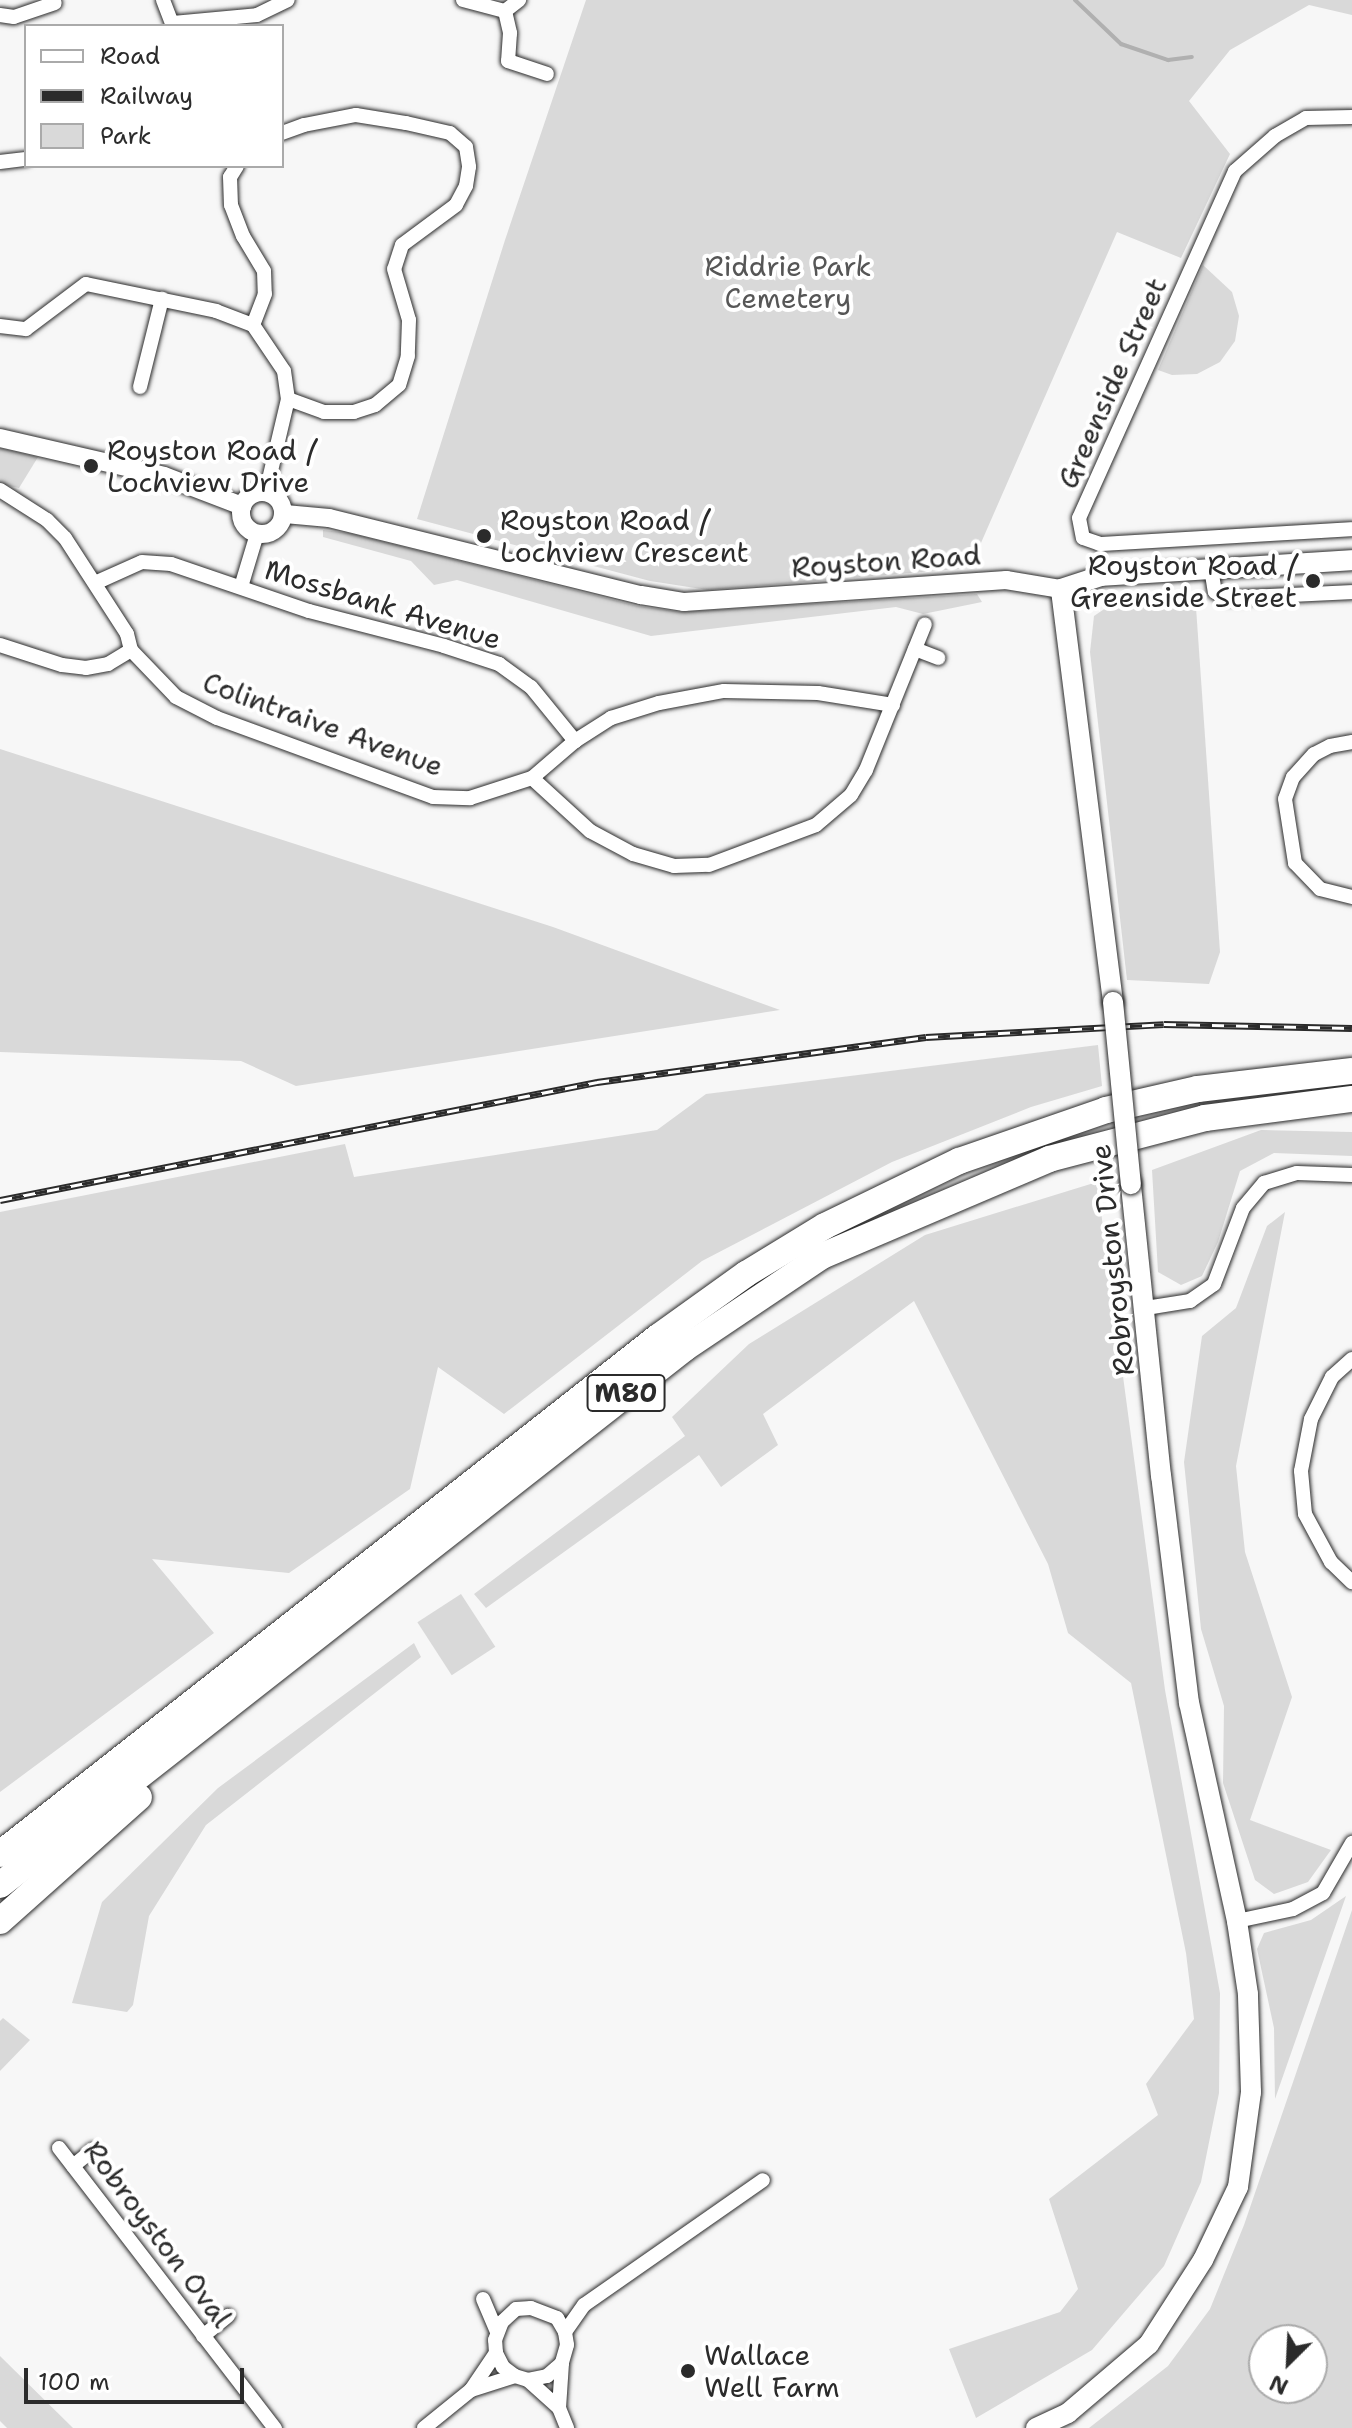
<!DOCTYPE html>
<style>
body{margin:0}
#map{position:relative;width:1352px;height:2428px;overflow:hidden;background:#f7f7f7;font-family:"Shantell Sans",sans-serif}
div>[style]{position:absolute}
[style*='--x']{left:calc(var(--x)*1px);top:calc(var(--y)*1px);width:calc(var(--w)*1px);rotate:calc(var(--a)*1deg)}
.green>*{inset:0;background:#d9d9d9;transform-origin:0 0}
.stream>*{height:4px;margin:-2px;padding:0 2px;transform-origin:2px;border-radius:2px;background:#b0b0b0}
.roads{filter:drop-shadow(0 0 2px #2b2b2b) drop-shadow(0 0 2px #2b2b2b)}
.minor>*{height:14px;margin:-7px;padding:0 7px;transform-origin:7px;border-radius:7px;background:#fff}
.tertiary>*{height:18px;margin:-9px;padding:0 9px;transform-origin:9px;border-radius:9px;background:#fff}
.tertiary>.ring{margin:-9px;padding:0;box-sizing:content-box;background:none;border:18px solid #fff;border-radius:50%}
.secondary>*{height:20px;margin:-10px;padding:0 10px;transform-origin:10px;border-radius:10px;background:#fff}
.motorway>*{height:26px;margin:-13px;padding:0 13px;transform-origin:13px;border-radius:13px;background:#fff}
.rail>*{height:7px;margin-top:-3.5px;transform-origin:0;background:repeating-linear-gradient(90deg,#fff 0 12px,#2b2b2b 0 24px);box-sizing:border-box;border-block:2px solid #2b2b2b}
.bridges{filter:drop-shadow(0 0 2px #2b2b2b) drop-shadow(0 0 2px #2b2b2b)}
.secondary-bridge>*{height:20px;margin:-10px;padding:0 10px;transform-origin:10px;border-radius:10px;background:#fff}
.dots>*{width:22px;height:22px;translate:-50% -50%;box-sizing:border-box;border:4px solid #fff;border-radius:50%}
span{translate:-50% -50%;white-space:nowrap;text-align:center;line-height:1.15;-webkit-text-stroke:8px #fff;paint-order:stroke}
.shield-label span{padding:2px 6px;background:#fff;border:2px solid;border-radius:6px;-webkit-text-stroke-width:0}
.shield-label{font-size:26px;color:#2b2b2b;font-weight:700}
.park-label{font-size:28px;color:#565656}
.street-label{font-size:28px;color:#2b2b2b}
.poi-label{font-size:28px;color:#2b2b2b}
.left{translate:0 -50%;text-align:left}
.right{translate:-100% -50%;text-align:right}
.legend{position:absolute;left:24px;top:24px;width:260px;height:144px;box-sizing:border-box;background:#fff;border:2px solid #aaa;margin:0;padding:10px 14px;list-style:none;font-size:24px;color:#2b2b2b}
.legend li{display:flex;align-items:center;gap:16px;height:40px}
.legend b{width:40px;border:2px solid #aaa}
.north{position:absolute;left:1248px;top:2324px;width:80px;height:80px;box-sizing:border-box;background:#fff;border:2px solid #aaa;border-radius:50%;rotate:204deg;font-size:22px;font-weight:700;line-height:32px;text-align:center;color:#2b2b2b}
.north::after{content:'';display:block;margin:auto;width:28px;height:36px;background:#2b2b2b;clip-path:polygon(50% 0,100% 100%,50% 72%,0 100%)}
.scale{position:absolute;left:24px;top:2368px;width:220px;height:36px;box-sizing:border-box;border:4px solid #2b2b2b;border-top:0;padding-left:10px;font-size:24px;line-height:28px;white-space:nowrap;color:#2b2b2b;-webkit-text-stroke:6px #fff;paint-order:stroke}
</style>
<div id="map">
<div class="green">
<div style="clip-path:polygon(586px 0,1352px 0,1352px 15px,1309px 5px,1230px 50px,1189px 101px,1230px 154px,1181px 258px,1117px 232px,970px 568px,708px 590px,650px 581px,417px 519px,505px 240px)"></div>
<div style="clip-path:polygon(1203px 265px,1232px 292px,1239px 316px,1235px 341px,1220px 362px,1197px 374px,1172px 375px,1158px 370px)"></div>
<div style="clip-path:polygon(0 448px,38px 457px,19px 488px,0 484px)"></div>
<div style="clip-path:polygon(323px 530px,349px 533px,637px 606px,681px 612px,977px 594px,982px 602px,923px 614px,896px 607px,651px 636px,457px 580px,434px 585px,411px 561px,323px 537px)"></div>
<div style="clip-path:polygon(1195px 593px,1220px 952px,1209px 984px,1127px 980px,1090px 652px,1094px 616px,1122px 597px)"></div>
<div style="clip-path:polygon(0 749px,553px 927px,780px 1010px,296px 1086px,241px 1061px,0 1052px)"></div>
<div style="clip-path:polygon(1098px 1045px,1102px 1086px,1031px 1107px,892px 1162px,702px 1261px,504px 1414px,438px 1367px,410px 1489px,289px 1573px,152px 1559px,214px 1633px,0 1792px,0 1212px,345px 1144px,354px 1177px,657px 1130px,706px 1094px)"></div>
<div style="clip-path:polygon(1261px 1130px,1352px 1132px,1352px 1156px,1274px 1153px,1240px 1171px,1218px 1242px,1202px 1276px,1181px 1285px,1158px 1272px,1152px 1170px)"></div>
<div style="clip-path:polygon(1097px 1182px,1165px 1690px,1220px 1993px,1219px 2093px,1201px 2182px,1164px 2266px,1092px 2350px,976px 2418px,949px 2349px,1060px 2312px,1078px 2289px,1049px 2199px,1158px 2115px,1146px 2084px,1194px 2019px,1186px 1953px,1131px 1683px,1068px 1633px,1048px 1564px,914px 1301px,763px 1414px,778px 1445px,721px 1487px,699px 1455px,486px 1608px,474px 1594px,685px 1436px,672px 1417px,749px 1344px,925px 1235px)"></div>
<div style="clip-path:polygon(1285px 1212px,1236px 1466px,1245px 1552px,1292px 1697px,1250px 1820px,1331px 1850px,1308px 1882px,1274px 1894px,1255px 1880px,1223px 1783px,1224px 1706px,1201px 1629px,1184px 1462px,1202px 1336px,1236px 1308px,1267px 1226px)"></div>
<div style="left:461px;top:1594px;width:63px;height:52px;rotate:57deg"></div>
<div style="clip-path:polygon(414px 1643px,421px 1657px,206px 1825px,149px 1916px,133px 2005px,127px 2012px,72px 2003px,102px 1902px,218px 1788px)"></div>
<div style="clip-path:polygon(1346px 1896px,1275px 2099px,1274px 2028px,1257px 1949px,1264px 1933px,1311px 1920px)"></div>
<div style="clip-path:polygon(evenodd,1352px 1910px,1352px 2428px,1089px 2428px,1168px 2366px,1210px 2309px,1244px 2225px,1352px 1910px,1264px 2340px,1312px 2340px,1312px 2388px,1264px 2388px,1264px 2340px)"></div>
<div style="clip-path:polygon(3px 2018px,30px 2040px,0 2071px,0 2021px)"></div>
<div style="clip-path:polygon(0 2356px,73px 2428px,7px 2428px,0 2421px)"></div>
</div>
<div class="stream">
<div style="--x:1075;--y:0;--w:64;--a:43.7"></div>
<div style="--x:1121;--y:44;--w:50;--a:18.8"></div>
<div style="--x:1168;--y:60;--w:24;--a:-7"></div>
</div>
<div class="roads">
<div class="minor">
<div style="--x:163;--y:0;--w:28;--a:69"></div>
<div style="--x:463;--y:0;--w:43;--a:14.7"></div>
<div style="--x:505;--y:11;--w:18;--a:-38"></div>
<div style="--x:505;--y:11;--w:23;--a:77"></div>
<div style="--x:510;--y:33;--w:28;--a:94"></div>
<div style="--x:508;--y:61;--w:41;--a:18.4"></div>
<div style="--x:0;--y:15;--w:14;--a:8"></div>
<div style="--x:14;--y:17;--w:43;--a:-18.9"></div>
<div style="--x:173;--y:23;--w:84;--a:-5.4"></div>
<div style="--x:257;--y:15;--w:34;--a:-26"></div>
<div style="--x:1352;--y:117;--w:46;--a:178.8"></div>
<div style="--x:1306;--y:118;--w:36;--a:150"></div>
<div style="--x:1275;--y:136;--w:53;--a:138.8"></div>
<div style="--x:1235;--y:171;--w:380;--a:114.2"></div>
<div style="--x:1079;--y:518;--w:20;--a:79"></div>
<div style="--x:1083;--y:538;--w:18;--a:19"></div>
<div style="--x:1100;--y:544;--w:252;--a:-3.4"></div>
<div style="--x:282;--y:133;--w:23;--a:-20"></div>
<div style="--x:304;--y:125;--w:53;--a:-10.9"></div>
<div style="--x:356;--y:115;--w:51;--a:9.1"></div>
<div style="--x:406;--y:123;--w:45;--a:12.8"></div>
<div style="--x:450;--y:133;--w:21;--a:41"></div>
<div style="--x:466;--y:147;--w:20;--a:81"></div>
<div style="--x:469;--y:167;--w:19;--a:99"></div>
<div style="--x:466;--y:186;--w:21;--a:118"></div>
<div style="--x:456;--y:205;--w:67;--a:143.5"></div>
<div style="--x:402;--y:245;--w:25;--a:108"></div>
<div style="--x:394;--y:269;--w:53;--a:73.6"></div>
<div style="--x:409;--y:320;--w:36;--a:92"></div>
<div style="--x:408;--y:356;--w:30;--a:107"></div>
<div style="--x:399;--y:385;--w:31;--a:140"></div>
<div style="--x:375;--y:405;--w:22;--a:162"></div>
<div style="--x:354;--y:412;--w:30;--a:180"></div>
<div style="--x:324;--y:412;--w:38;--a:-160"></div>
<div style="--x:0;--y:162;--w:26;--a:-7"></div>
<div style="--x:237;--y:166;--w:13;--a:122"></div>
<div style="--x:230;--y:177;--w:28;--a:88"></div>
<div style="--x:231;--y:205;--w:33;--a:69"></div>
<div style="--x:243;--y:236;--w:41;--a:59"></div>
<div style="--x:264;--y:271;--w:23;--a:88"></div>
<div style="--x:265;--y:294;--w:33;--a:111"></div>
<div style="--x:0;--y:326;--w:26;--a:7"></div>
<div style="--x:26;--y:329;--w:75;--a:-36.9"></div>
<div style="--x:86;--y:284;--w:133;--a:11.7"></div>
<div style="--x:216;--y:311;--w:40;--a:21"></div>
<div style="--x:253;--y:325;--w:55;--a:56"></div>
<div style="--x:284;--y:371;--w:28;--a:82"></div>
<div style="--x:288;--y:399;--w:96;--a:103.3"></div>
<div style="--x:140;--y:387;--w:91;--a:-76"></div>
<div style="--x:0;--y:490;--w:56;--a:32.6"></div>
<div style="--x:47;--y:520;--w:25;--a:45"></div>
<div style="--x:65;--y:538;--w:114;--a:57.1"></div>
<div style="--x:127;--y:634;--w:16;--a:76"></div>
<div style="--x:131;--y:650;--w:65;--a:46.2"></div>
<div style="--x:176;--y:697;--w:46;--a:27.1"></div>
<div style="--x:217;--y:718;--w:230;--a:20.1"></div>
<div style="--x:433;--y:797;--w:37;--a:2"></div>
<div style="--x:470;--y:798;--w:65;--a:-17.9"></div>
<div style="--x:532;--y:778;--w:57;--a:-40.7"></div>
<div style="--x:575;--y:741;--w:43;--a:-32.6"></div>
<div style="--x:611;--y:718;--w:50;--a:-17.4"></div>
<div style="--x:659;--y:703;--w:66;--a:-10.5"></div>
<div style="--x:724;--y:691;--w:94;--a:1.2"></div>
<div style="--x:818;--y:693;--w:76;--a:9.1"></div>
<div style="--x:1211;--y:568;--w:24;--a:81"></div>
<div style="--x:1215;--y:592;--w:15;--a:23"></div>
<div style="--x:1229;--y:598;--w:123;--a:-2.8"></div>
<div style="--x:95;--y:583;--w:51;--a:-24.1"></div>
<div style="--x:142;--y:562;--w:29;--a:4"></div>
<div style="--x:171;--y:564;--w:146;--a:18.8"></div>
<div style="--x:309;--y:611;--w:139;--a:14.5"></div>
<div style="--x:444;--y:646;--w:58;--a:18.1"></div>
<div style="--x:499;--y:664;--w:39;--a:36"></div>
<div style="--x:531;--y:687;--w:70;--a:50.8"></div>
<div style="--x:241;--y:587;--w:55;--a:-73.2"></div>
<div style="--x:0;--y:645;--w:65;--a:17.9"></div>
<div style="--x:62;--y:665;--w:24;--a:7"></div>
<div style="--x:86;--y:668;--w:22;--a:-10"></div>
<div style="--x:108;--y:664;--w:27;--a:-31"></div>
<div style="--x:915;--y:649;--w:25;--a:21"></div>
<div style="--x:1352;--y:742;--w:22;--a:170"></div>
<div style="--x:1330;--y:746;--w:18;--a:153"></div>
<div style="--x:1314;--y:754;--w:31;--a:132"></div>
<div style="--x:1293;--y:777;--w:23;--a:110"></div>
<div style="--x:1285;--y:799;--w:65;--a:81.1"></div>
<div style="--x:1295;--y:863;--w:36;--a:46"></div>
<div style="--x:1320;--y:889;--w:33;--a:14"></div>
<div style="--x:532;--y:778;--w:79;--a:42.4"></div>
<div style="--x:590;--y:831;--w:49;--a:28.1"></div>
<div style="--x:633;--y:854;--w:43;--a:16.3"></div>
<div style="--x:674;--y:866;--w:35;--a:-2"></div>
<div style="--x:709;--y:865;--w:114;--a:-20.5"></div>
<div style="--x:816;--y:825;--w:46;--a:-40.6"></div>
<div style="--x:851;--y:795;--w:29;--a:-59"></div>
<div style="--x:866;--y:770;--w:157;--a:-68"></div>
<div style="--x:1146;--y:1308;--w:45;--a:-9"></div>
<div style="--x:1190;--y:1301;--w:29;--a:-35"></div>
<div style="--x:1214;--y:1284;--w:81;--a:-69.1"></div>
<div style="--x:1243;--y:1208;--w:33;--a:-50"></div>
<div style="--x:1264;--y:1183;--w:34;--a:-17"></div>
<div style="--x:1297;--y:1173;--w:55;--a:2.1"></div>
<div style="--x:1352;--y:1359;--w:27;--a:138"></div>
<div style="--x:1332;--y:1377;--w:47;--a:116.6"></div>
<div style="--x:1311;--y:1419;--w:53;--a:100.9"></div>
<div style="--x:1301;--y:1471;--w:43;--a:84.7"></div>
<div style="--x:1305;--y:1514;--w:55;--a:61.6"></div>
<div style="--x:1331;--y:1562;--w:29;--a:44"></div>
<div style="--x:1237;--y:1921;--w:57;--a:-12.1"></div>
<div style="--x:1293;--y:1909;--w:34;--a:-28"></div>
<div style="--x:1323;--y:1893;--w:58;--a:-59.9"></div>
<div style="--x:59;--y:2148;--w:354;--a:52.4"></div>
<div style="--x:73;--y:2166;--w:26;--a:-39"></div>
<div style="--x:483;--y:2299;--w:36;--a:67"></div>
<div style="--x:565;--y:2332;--w:33;--a:-55"></div>
<div style="--x:584;--y:2305;--w:218;--a:-34.9"></div>
<div style="--x:203;--y:2336;--w:32;--a:-39"></div>
<div style="--x:562;--y:2363;--w:20;--a:139"></div>
<div style="--x:547;--y:2376;--w:19;--a:168"></div>
<div style="--x:528;--y:2380;--w:14;--a:-163"></div>
<div style="--x:515;--y:2376;--w:15;--a:-143"></div>
<div style="--x:503;--y:2367;--w:16;--a:-117"></div>
<div style="--x:496;--y:2353;--w:13;--a:-94"></div>
<div style="--x:495;--y:2340;--w:19;--a:-69"></div>
<div style="--x:502;--y:2322;--w:19;--a:-43"></div>
<div style="--x:516;--y:2309;--w:15;--a:-4"></div>
<div style="--x:531;--y:2308;--w:28;--a:21"></div>
<div style="--x:557;--y:2318;--w:16;--a:60"></div>
<div style="--x:565;--y:2332;--w:13;--a:81"></div>
<div style="--x:567;--y:2345;--w:19;--a:106"></div>
<div style="--x:562;--y:2363;--w:45;--a:93.8"></div>
<div style="--x:559;--y:2408;--w:22;--a:68"></div>
<div style="--x:528;--y:2380;--w:42;--a:42.1"></div>
<div style="--x:471;--y:2390;--w:46;--a:-17.7"></div>
<div style="--x:424;--y:2428;--w:60;--a:-39"></div>
<div style="--x:471;--y:2390;--w:45;--a:-56"></div>
</div>
<div class="tertiary">
<div style="--x:0;--y:438;--w:168;--a:13"></div>
<div style="--x:164;--y:476;--w:84;--a:21"></div>
<div class="ring" style="left:241px;top:492px;width:24px;height:24px"></div>
<div style="--x:285;--y:514;--w:44;--a:5.2"></div>
<div style="--x:329;--y:518;--w:321;--a:13.9"></div>
<div style="--x:641;--y:595;--w:44;--a:9.2"></div>
<div style="--x:684;--y:602;--w:323;--a:-3.9"></div>
<div style="--x:1006;--y:580;--w:56;--a:9.3"></div>
</div>
<div class="secondary">
<div style="--x:1113;--y:1002;--w:416;--a:-97.2"></div>
<div style="--x:1061;--y:589;--w:42;--a:-18"></div>
<div style="--x:1101;--y:576;--w:252;--a:-3.6"></div>
<div style="--x:1036;--y:2428;--w:35;--a:-25"></div>
<div style="--x:1068;--y:2413;--w:106;--a:-40.4"></div>
<div style="--x:1149;--y:2344;--w:100;--a:-57.3"></div>
<div style="--x:1203;--y:2260;--w:81;--a:-64.4"></div>
<div style="--x:1238;--y:2187;--w:96;--a:-82.2"></div>
<div style="--x:1251;--y:2092;--w:98;--a:-91.8"></div>
<div style="--x:1248;--y:1994;--w:74;--a:-98.6"></div>
<div style="--x:1237;--y:1921;--w:223;--a:-102.4"></div>
<div style="--x:1189;--y:1703;--w:229;--a:-97"></div>
<div style="--x:1161;--y:1476;--w:294;--a:-95.9"></div>
</div>
<div class="motorway">
<div style="--x:0;--y:1854;--w:837;--a:-38.16"></div>
<div style="--x:658;--y:1337;--w:108;--a:-35.6"></div>
<div style="--x:746;--y:1274;--w:92;--a:-31.3"></div>
<div style="--x:825;--y:1226;--w:149;--a:-25.9"></div>
<div style="--x:959;--y:1161;--w:156;--a:-19.1"></div>
<div style="--x:1106;--y:1110;--w:94;--a:-12.9"></div>
<div style="--x:1198;--y:1089;--w:155;--a:-6.7"></div>
<div style="--x:0;--y:1885;--w:870;--a:-38.09"></div>
<div style="--x:685;--y:1348;--w:165;--a:-33.9"></div>
<div style="--x:822;--y:1256;--w:247;--a:-23.1"></div>
<div style="--x:1049;--y:1159;--w:161;--a:-14.7"></div>
<div style="--x:1205;--y:1118;--w:148;--a:-7.4"></div>
<div style="--x:0;--y:1921;--w:186;--a:-41.7"></div>
</div>
</div>
<div class="rail">
<div style="--x:0;--y:1200;--w:609;--a:-11.18"></div>
<div style="--x:597;--y:1082;--w:332;--a:-7.8"></div>
<div style="--x:926;--y:1037;--w:238;--a:-3.1"></div>
<div style="--x:1164;--y:1024;--w:188;--a:1.2"></div>
</div>
<div class="bridges">
<div class="secondary-bridge">
<div style="--x:1113;--y:1002;--w:183;--a:84.4"></div>
</div>
</div>
<div class="dots">
<div style="left:91px;top:466px;background:#2b2b2b"></div>
<div style="left:484px;top:536px;background:#2b2b2b"></div>
<div style="left:1313px;top:581px;background:#2b2b2b"></div>
<div style="left:688px;top:2371px;background:#2b2b2b"></div>
</div>
<div class="shield-label">
<span style="left:626px;top:1393px">M80</span>
</div>
<div class="park-label">
<span style="left:788px;top:282px">Riddrie Park<br>Cemetery</span>
</div>
<div class="street-label">
<span style="left:1112px;top:383px;rotate:-66deg">Greenside Street</span>
<span style="left:886px;top:561px;rotate:-4deg">Royston Road</span>
<span style="left:383px;top:604px;rotate:17deg">Mossbank Avenue</span>
<span style="left:323px;top:724px;rotate:20deg">Colintraive Avenue</span>
<span style="left:1112px;top:1260px;rotate:-96deg">Robroyston Drive</span>
<span style="left:158px;top:2234px;rotate:53deg">Robroyston Oval</span>
</div>
<div class="poi-label">
<span class="left" style="left:107px;top:466px">Royston Road /<br>Lochview Drive</span>
<span class="left" style="left:500px;top:536px">Royston Road /<br>Lochview Crescent</span>
<span class="right" style="left:1297px;top:581px">Royston Road /<br>Greenside Street</span>
<span class="left" style="left:704px;top:2371px">Wallace<br>Well Farm</span>
</div>
<ul class="legend">
<li><b style="height:10px;background:#fff"></b>Road</li>
<li><b style="height:10px;background:#2b2b2b"></b>Railway</li>
<li><b style="height:22px;background:#d9d9d9"></b>Park</li>
</ul>
<div class="north">N</div>
<div class="scale">100 m</div>
</div>
